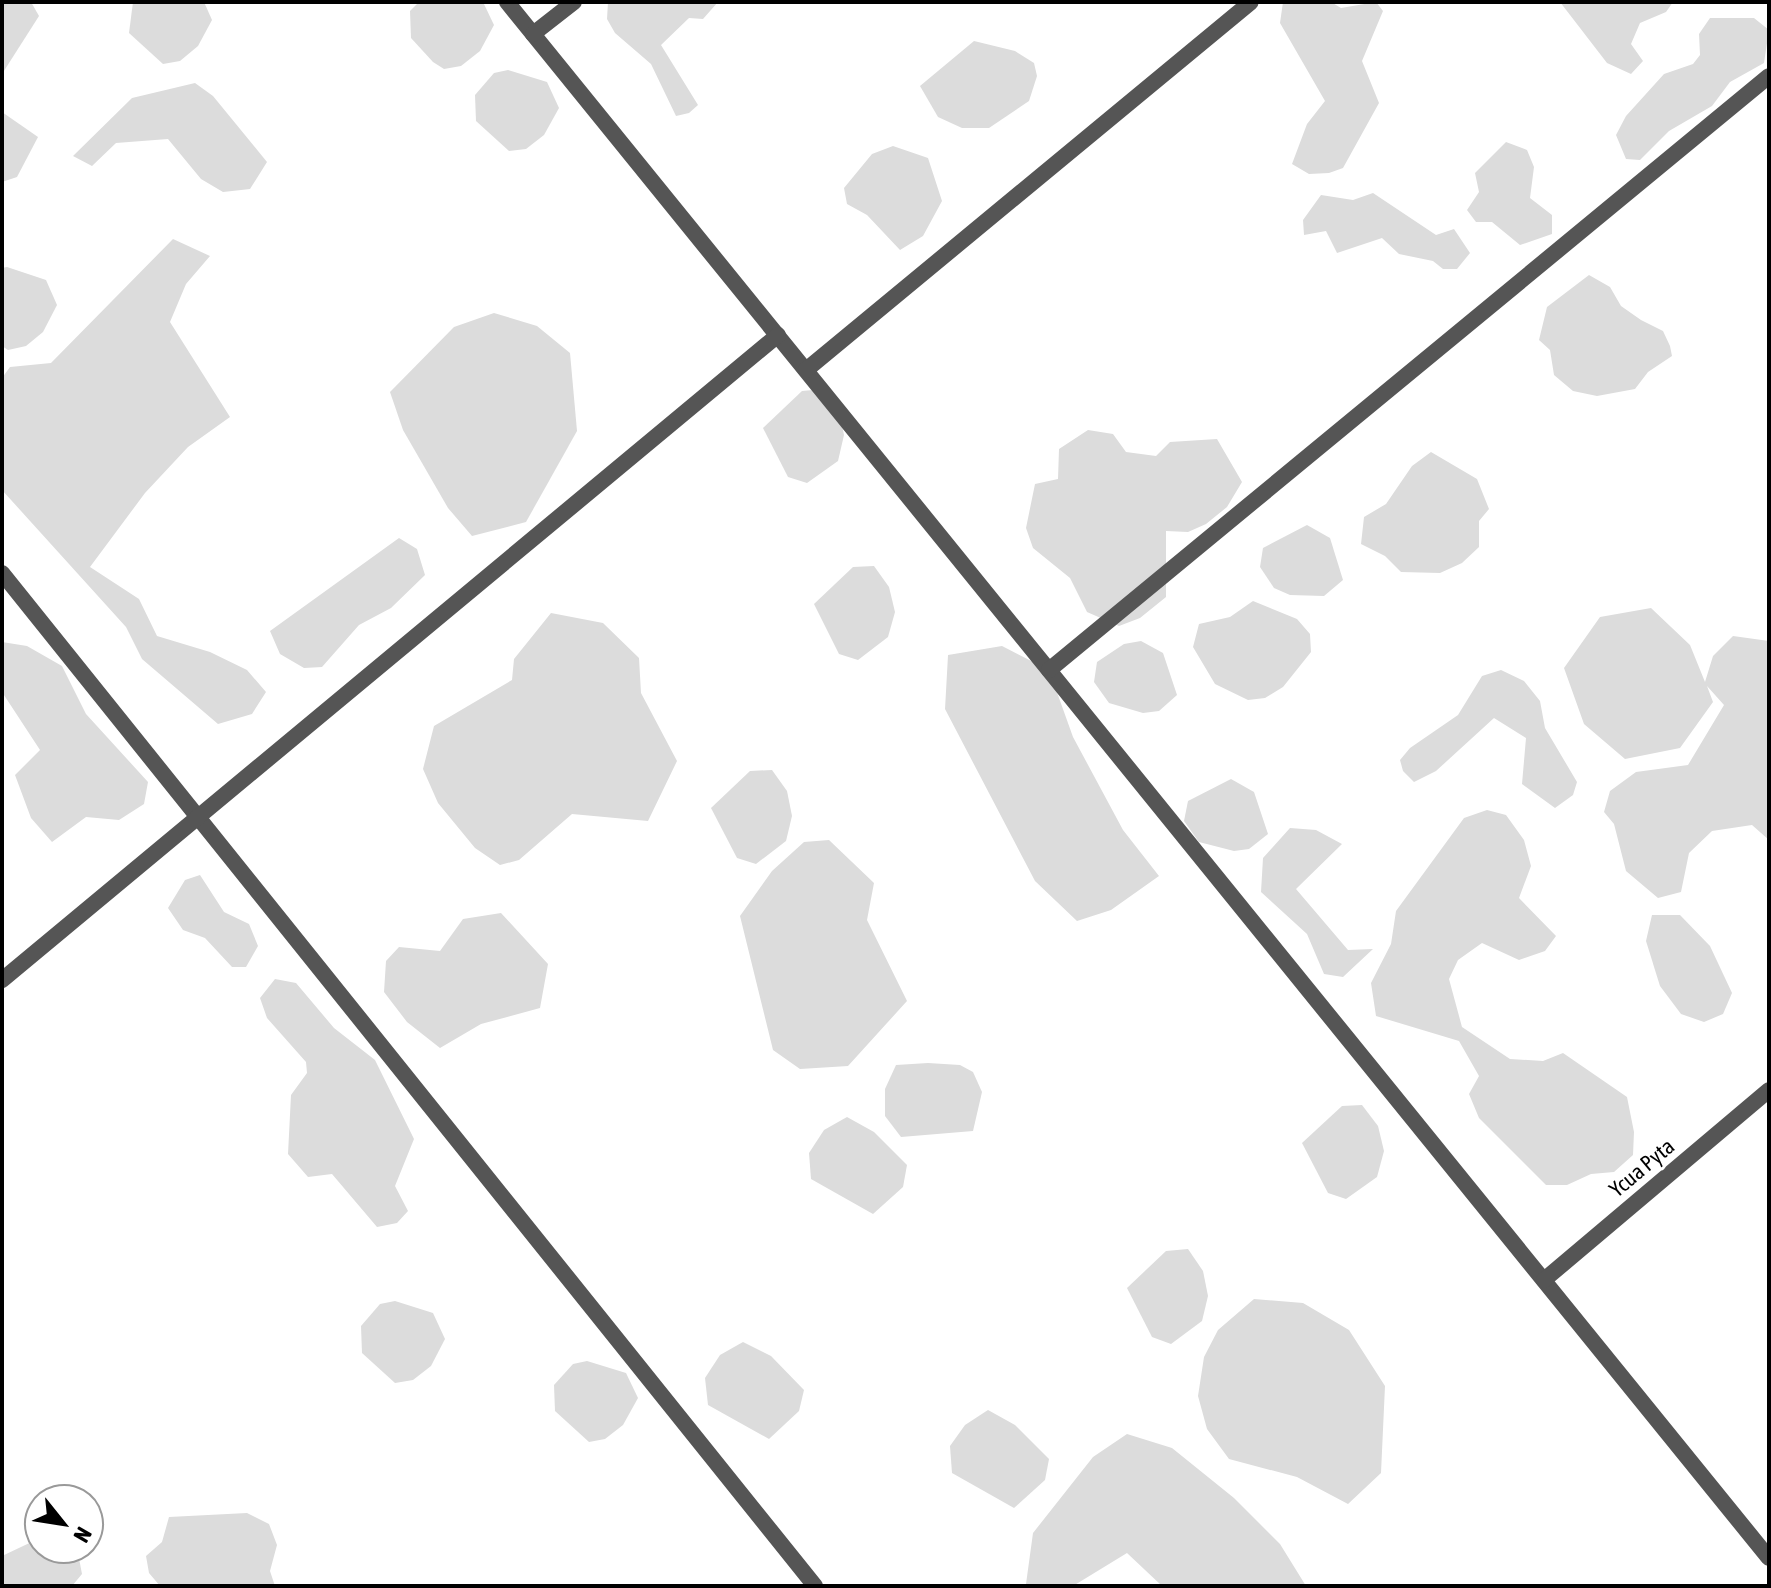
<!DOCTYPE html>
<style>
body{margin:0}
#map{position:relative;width:1771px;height:1588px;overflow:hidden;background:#fff;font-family:"Asap Condensed",sans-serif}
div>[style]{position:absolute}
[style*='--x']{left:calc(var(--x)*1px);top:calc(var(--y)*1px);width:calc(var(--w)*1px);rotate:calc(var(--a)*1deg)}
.green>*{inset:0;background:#dcdcdc}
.minor>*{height:16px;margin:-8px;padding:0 8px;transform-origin:8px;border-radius:8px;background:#555}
span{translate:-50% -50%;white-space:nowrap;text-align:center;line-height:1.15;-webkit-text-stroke:6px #fff;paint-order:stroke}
.street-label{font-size:22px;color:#000}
.frame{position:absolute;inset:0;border:4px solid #000;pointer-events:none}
.north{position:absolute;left:24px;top:1484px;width:80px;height:80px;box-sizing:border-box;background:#fff;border:2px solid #999;border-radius:50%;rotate:120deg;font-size:22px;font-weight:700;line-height:32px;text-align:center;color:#000}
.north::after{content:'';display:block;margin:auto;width:28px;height:36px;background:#000;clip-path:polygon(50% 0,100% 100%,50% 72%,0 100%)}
</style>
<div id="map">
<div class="green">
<div style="clip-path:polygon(2px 2px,31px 2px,39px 16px,2px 74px)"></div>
<div style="clip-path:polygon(133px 2px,204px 2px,212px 20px,198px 46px,180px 61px,163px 64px,129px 33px)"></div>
<div style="clip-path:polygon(419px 2px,483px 2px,494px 25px,480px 51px,461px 66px,444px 69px,433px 62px,411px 38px,410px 11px)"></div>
<div style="clip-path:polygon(608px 2px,718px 2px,703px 19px,689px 18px,661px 45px,698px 105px,689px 113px,676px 116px,651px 64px,615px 33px,607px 19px)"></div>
<div style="clip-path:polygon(1283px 2px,1331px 2px,1341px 8px,1376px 2px,1383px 11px,1362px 61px,1379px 103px,1343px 168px,1329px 173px,1309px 174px,1292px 164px,1307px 124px,1325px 101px,1280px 23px)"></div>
<div style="clip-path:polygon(1560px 2px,1673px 2px,1666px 12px,1640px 23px,1631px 44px,1643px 61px,1631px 74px,1607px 63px)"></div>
<div style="clip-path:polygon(1710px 18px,1754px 18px,1769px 30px,1764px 63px,1730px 82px,1712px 106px,1669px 131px,1640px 160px,1626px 159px,1616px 135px,1626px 116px,1664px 74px,1693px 64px,1700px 55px,1699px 34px)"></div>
<div style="clip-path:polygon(974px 41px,1015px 51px,1034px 63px,1037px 76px,1029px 101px,989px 128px,962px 128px,938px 117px,920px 86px)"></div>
<div style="clip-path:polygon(508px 70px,547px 82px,559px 108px,544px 135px,526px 149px,509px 151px,476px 121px,475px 95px,494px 73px)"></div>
<div style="clip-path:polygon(195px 83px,213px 96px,267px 162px,250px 189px,223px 192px,201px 179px,168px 139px,116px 143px,92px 166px,73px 156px,132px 98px)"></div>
<div style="clip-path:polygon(2px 112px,38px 137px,17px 177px,2px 182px)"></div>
<div style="clip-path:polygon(1506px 142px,1527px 150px,1534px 167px,1530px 198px,1552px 215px,1552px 234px,1520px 245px,1492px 222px,1476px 222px,1467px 210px,1479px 192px,1475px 173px)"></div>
<div style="clip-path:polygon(893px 146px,928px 158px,942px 201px,923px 236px,900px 250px,867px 215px,847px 204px,844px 188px,872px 154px)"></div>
<div style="clip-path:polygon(1373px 193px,1436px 235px,1454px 229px,1470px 253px,1457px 269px,1443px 269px,1433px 261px,1399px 254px,1382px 238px,1337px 253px,1326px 231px,1304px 235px,1303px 220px,1321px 195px,1353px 200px)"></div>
<div style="clip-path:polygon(173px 239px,210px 256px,186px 284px,170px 322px,230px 417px,188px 447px,145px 493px,90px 567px,139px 599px,157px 636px,210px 652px,247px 670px,266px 692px,252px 714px,218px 724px,142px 659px,126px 627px,2px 490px,2px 378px,10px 367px,51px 363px)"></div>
<div style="clip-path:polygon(7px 267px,46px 280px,57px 305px,43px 332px,26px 346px,8px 350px,2px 346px,2px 268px)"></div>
<div style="clip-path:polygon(1589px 275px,1610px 287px,1621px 306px,1641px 320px,1663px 331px,1670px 346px,1672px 356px,1648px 372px,1635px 389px,1597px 396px,1573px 391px,1554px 375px,1550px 350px,1539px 340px,1547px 307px)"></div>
<div style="clip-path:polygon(494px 313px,537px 326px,570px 353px,577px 431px,526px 522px,472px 536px,448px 508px,403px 430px,390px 392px,454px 327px)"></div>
<div style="clip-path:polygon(824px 389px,839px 411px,844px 435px,838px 461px,807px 483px,788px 477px,763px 428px,802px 391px)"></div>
<div style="clip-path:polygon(1088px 430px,1113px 434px,1126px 452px,1156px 456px,1170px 442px,1217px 439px,1242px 482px,1227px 507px,1206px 524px,1188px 532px,1166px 531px,1166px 597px,1140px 618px,1119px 626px,1087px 612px,1070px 578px,1033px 548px,1026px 528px,1035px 484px,1058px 479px,1059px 449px)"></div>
<div style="clip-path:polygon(1431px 452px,1477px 479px,1489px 509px,1479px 521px,1479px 547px,1462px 563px,1440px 573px,1401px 572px,1385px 556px,1361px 544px,1364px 517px,1386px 504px,1412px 466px)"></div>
<div style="clip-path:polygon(1307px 525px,1330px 538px,1343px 580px,1324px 596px,1290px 595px,1274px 588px,1260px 567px,1263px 548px)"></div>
<div style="clip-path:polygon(399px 538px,417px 549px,425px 575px,391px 608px,359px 625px,322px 667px,304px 668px,280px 654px,270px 631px)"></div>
<div style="clip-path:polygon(874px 566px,889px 587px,895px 612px,888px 637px,858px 660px,839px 654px,814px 604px,853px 567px)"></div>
<div style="clip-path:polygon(1253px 601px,1297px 619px,1310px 634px,1311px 652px,1283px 687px,1265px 698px,1248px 700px,1215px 684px,1193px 647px,1199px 624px,1230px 617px)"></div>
<div style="clip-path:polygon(1651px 608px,1690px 645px,1705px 682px,1713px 656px,1733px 636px,1769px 641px,1769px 840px,1752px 825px,1712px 831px,1689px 853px,1681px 892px,1658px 898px,1626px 871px,1614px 824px,1604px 812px,1610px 791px,1636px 772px,1688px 765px,1724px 705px,1707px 686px,1713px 702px,1680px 748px,1625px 759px,1584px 724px,1564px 668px,1600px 617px)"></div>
<div style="clip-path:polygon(551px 613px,603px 623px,639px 658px,641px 693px,677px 761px,648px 821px,572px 814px,519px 860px,500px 865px,475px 848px,438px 803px,423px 769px,434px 726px,512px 680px,514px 659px)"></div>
<div style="clip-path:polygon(1141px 641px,1163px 653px,1177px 695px,1159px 711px,1143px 713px,1109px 703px,1094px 682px,1097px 662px,1124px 644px)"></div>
<div style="clip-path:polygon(2px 642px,27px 646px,62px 666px,86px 714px,148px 782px,144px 804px,119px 820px,86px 817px,52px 842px,31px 818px,15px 775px,40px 750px,2px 692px)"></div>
<div style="clip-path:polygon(1002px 646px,1049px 670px,1073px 737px,1123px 830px,1159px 876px,1111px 910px,1077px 921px,1035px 881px,945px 709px,948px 655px)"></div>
<div style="clip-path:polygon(1501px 670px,1524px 681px,1540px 701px,1545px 728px,1577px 782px,1573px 795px,1555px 808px,1522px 784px,1526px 738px,1494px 718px,1436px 771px,1414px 782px,1403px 771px,1400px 760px,1410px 748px,1458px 715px,1482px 676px)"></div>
<div style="clip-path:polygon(772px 770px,787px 791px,792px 816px,786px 841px,756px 864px,737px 858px,711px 808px,750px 771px)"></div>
<div style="clip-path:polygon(1231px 779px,1254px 792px,1268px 834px,1249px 849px,1234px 851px,1199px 842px,1184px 821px,1188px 801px)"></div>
<div style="clip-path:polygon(1487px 810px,1506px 815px,1524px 840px,1531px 866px,1519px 898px,1556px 936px,1545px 951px,1519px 960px,1482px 943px,1458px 960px,1449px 979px,1462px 1027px,1510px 1059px,1543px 1061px,1563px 1053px,1627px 1097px,1634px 1132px,1633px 1155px,1614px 1172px,1591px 1174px,1567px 1185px,1546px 1185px,1479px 1118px,1469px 1094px,1479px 1076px,1459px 1041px,1376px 1016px,1371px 983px,1391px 944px,1396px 911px,1464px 818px)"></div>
<div style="clip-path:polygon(1290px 828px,1316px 830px,1342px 844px,1296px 889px,1348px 950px,1373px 949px,1343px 977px,1324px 974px,1307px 934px,1261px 892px,1263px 858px)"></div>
<div style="clip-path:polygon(829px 840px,874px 883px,867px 920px,907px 1001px,848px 1066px,800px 1069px,773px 1050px,740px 916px,772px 871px,804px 842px)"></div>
<div style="clip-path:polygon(200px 875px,224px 912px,249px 924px,258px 946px,246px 967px,232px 967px,205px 938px,183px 930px,168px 908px,185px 880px)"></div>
<div style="clip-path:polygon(501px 913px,548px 964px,540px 1008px,481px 1024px,440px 1048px,407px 1022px,384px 992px,386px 961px,399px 947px,440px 951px,463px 919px)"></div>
<div style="clip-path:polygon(1652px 915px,1680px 915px,1710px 946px,1732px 993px,1723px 1014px,1704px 1022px,1681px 1014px,1660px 986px,1646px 941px)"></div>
<div style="clip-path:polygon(275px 979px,296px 983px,334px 1028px,375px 1060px,414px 1139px,395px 1186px,408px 1211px,397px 1223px,377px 1227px,332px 1174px,308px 1177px,288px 1154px,291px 1095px,307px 1073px,306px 1062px,267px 1018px,260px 998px)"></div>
<div style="clip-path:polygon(928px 1063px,960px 1065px,973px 1072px,982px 1092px,973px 1131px,901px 1137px,885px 1116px,885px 1089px,896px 1065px)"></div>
<div style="clip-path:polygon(1362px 1105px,1378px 1126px,1384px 1151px,1377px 1177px,1346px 1199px,1328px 1193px,1302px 1143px,1342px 1106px)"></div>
<div style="clip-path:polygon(847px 1117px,874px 1132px,907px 1165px,903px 1187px,873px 1214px,811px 1179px,809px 1153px,824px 1130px)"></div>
<div style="clip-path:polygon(1188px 1249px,1203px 1271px,1208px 1296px,1202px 1321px,1171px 1344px,1152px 1337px,1127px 1288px,1166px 1251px)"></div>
<div style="clip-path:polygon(1254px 1299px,1303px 1303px,1349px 1330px,1385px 1386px,1381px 1473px,1348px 1504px,1297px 1477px,1229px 1459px,1207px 1429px,1198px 1396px,1204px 1357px,1218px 1330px)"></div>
<div style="clip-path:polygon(395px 1301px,433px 1313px,445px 1339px,431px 1366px,413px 1380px,395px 1383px,362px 1353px,361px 1326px,380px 1304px)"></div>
<div style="clip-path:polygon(743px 1342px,771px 1356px,804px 1390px,799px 1411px,769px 1439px,708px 1405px,705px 1378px,720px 1355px)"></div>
<div style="clip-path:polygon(587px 1361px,626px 1373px,638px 1398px,623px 1425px,605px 1439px,589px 1442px,555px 1411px,554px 1385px,573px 1364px)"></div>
<div style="clip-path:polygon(988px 1410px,1015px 1425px,1049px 1459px,1045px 1480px,1014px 1508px,952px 1473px,950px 1446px,965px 1425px)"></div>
<div style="clip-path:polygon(1127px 1434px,1172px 1448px,1234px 1498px,1280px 1544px,1306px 1586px,1162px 1586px,1127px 1553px,1073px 1586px,1026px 1584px,1033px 1533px,1093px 1457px)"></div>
<div style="clip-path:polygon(247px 1513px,269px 1524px,277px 1545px,270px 1571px,275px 1586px,160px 1586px,149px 1573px,146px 1556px,162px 1542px,169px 1517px)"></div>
<div style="clip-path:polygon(40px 1538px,40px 1548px,77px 1548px,82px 1574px,72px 1586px,2px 1586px,2px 1556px)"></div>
</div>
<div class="minor">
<div style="--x:507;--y:2;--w:2003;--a:50.96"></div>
<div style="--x:533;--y:34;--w:52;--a:-38"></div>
<div style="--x:806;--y:370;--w:577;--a:-39.59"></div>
<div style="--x:2;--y:573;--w:1299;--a:51.25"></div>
<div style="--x:1049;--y:670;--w:933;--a:-39.52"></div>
<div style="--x:2;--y:980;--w:1009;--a:-39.73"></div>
<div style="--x:1544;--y:1280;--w:294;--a:-40.2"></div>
</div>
<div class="street-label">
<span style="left:1642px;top:1168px;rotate:-40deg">Ycua Pyta</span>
</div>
<div class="frame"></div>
<div class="north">N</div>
</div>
